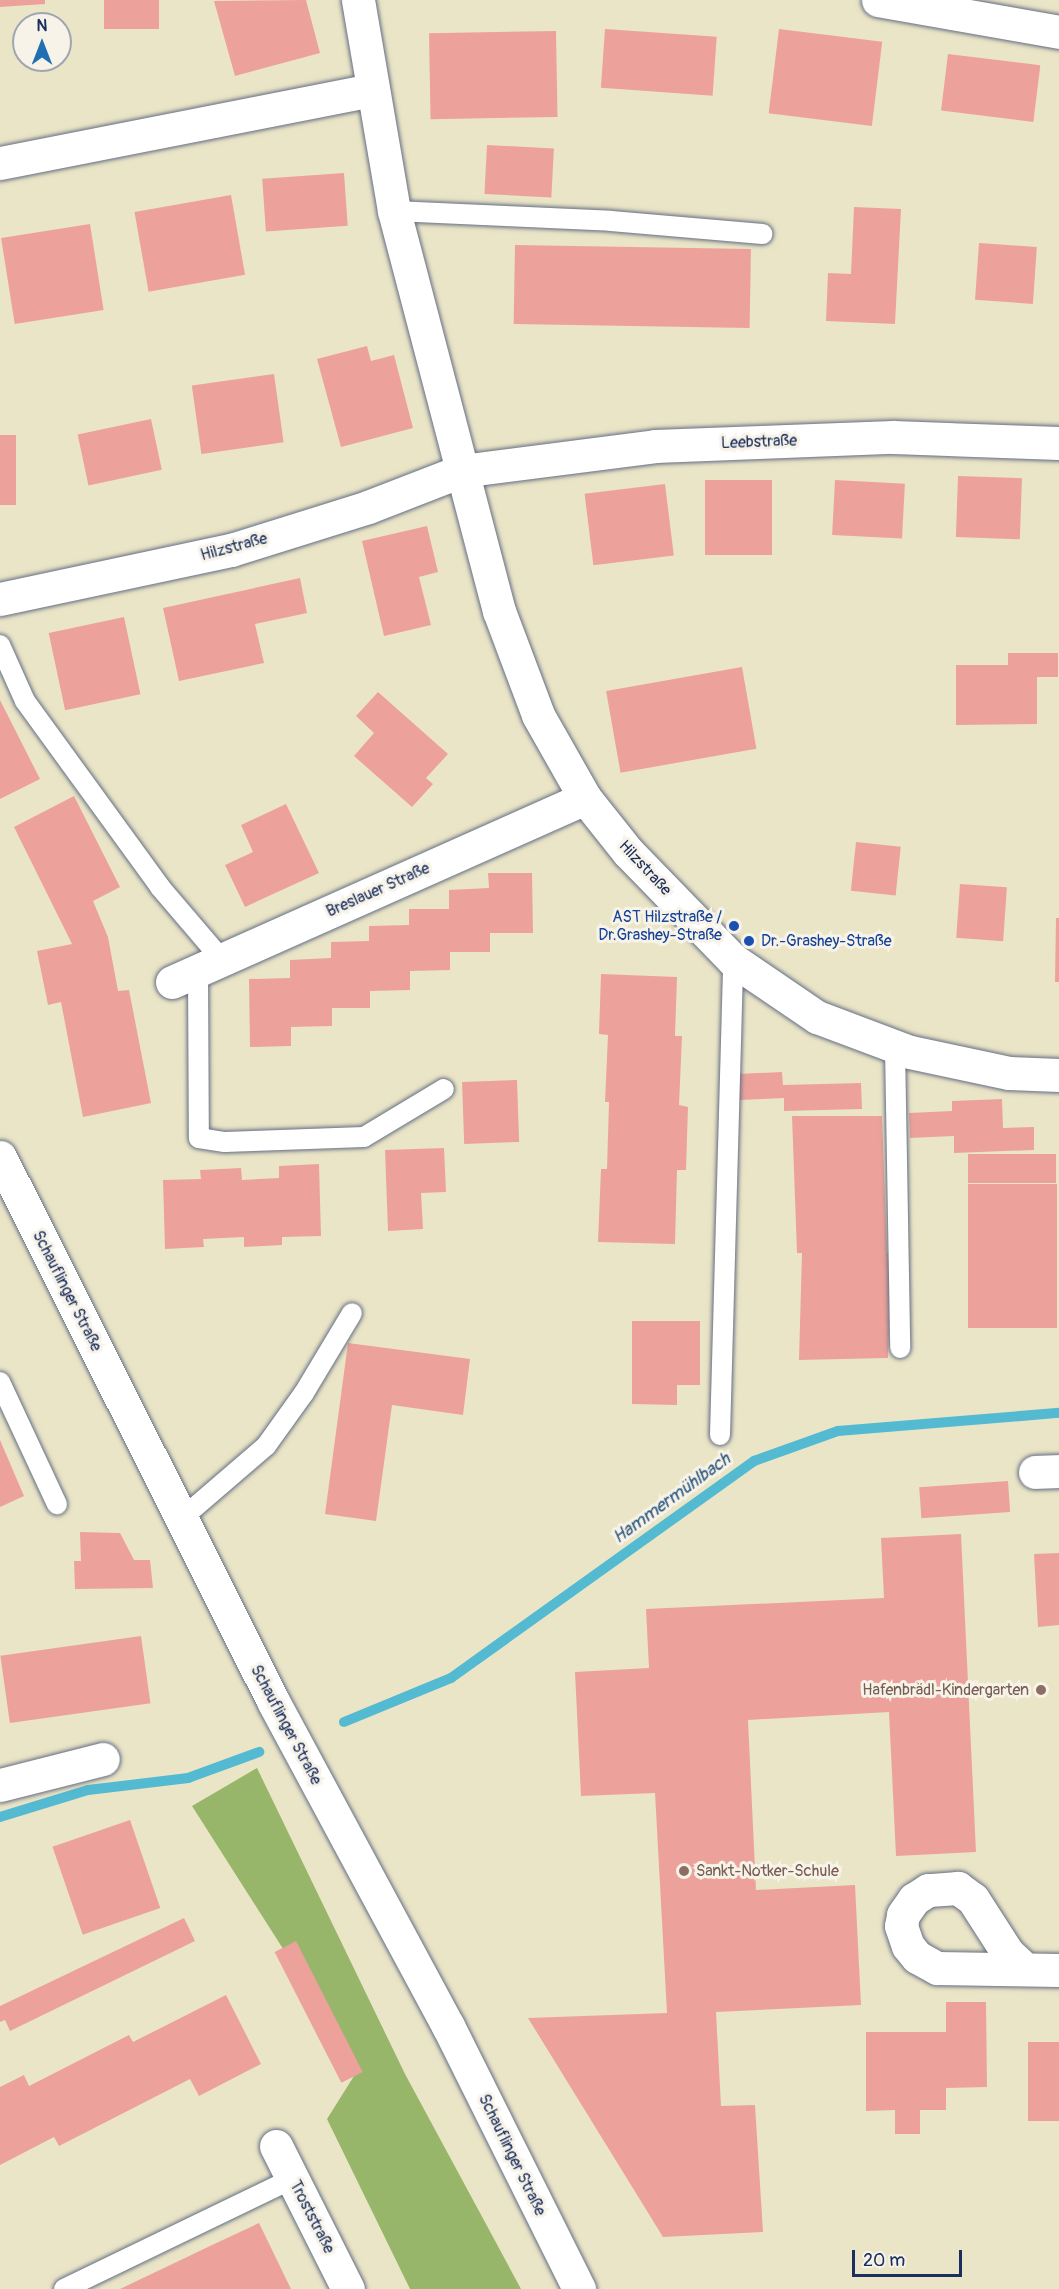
<!DOCTYPE html>
<meta charset="utf-8">
<style>
body{margin:0}
#map{position:relative;width:1059px;height:2289px;overflow:hidden;background:#ebe5c7;font-family:Pangolin,sans-serif}
div>[style]{position:absolute}
[style*='--x']{left:calc(var(--x)*1px);top:calc(var(--y)*1px);width:calc(var(--w)*1px);rotate:calc(var(--a)*1deg)}
.forest>*{inset:0;background:#97b669}
.stream>*{height:10px;margin:-5px;padding:0 5px;transform-origin:5px;border-radius:5px;background:#53bad1}
.building>*{inset:0;background:#eca29b;transform-origin:0 0}
.roads{filter:drop-shadow(0 0 2px #646f83) drop-shadow(0 0 2px #646f83)}
.service>*{height:20px;margin:-10px;padding:0 10px;transform-origin:10px;border-radius:10px;background:#fff}
.minor>*{height:33px;margin:-16.5px;padding:0 16.5px;transform-origin:16.5px;border-radius:16.5px;background:#fff}
.secondary>*{height:33px;margin:-16.5px;padding:0 16.5px;transform-origin:16.5px;border-radius:16.5px;background:#fff}
.dots>*{width:16px;height:16px;translate:-50% -50%;box-sizing:border-box;border:3px solid #f7f3e8;border-radius:50%}
span{translate:-50% -50%;white-space:nowrap;text-align:center;line-height:1.15;-webkit-text-stroke:6px #f7f3e8;paint-order:stroke}
.street-label{font-size:16px;color:#1b2f5e}
.transit-label{font-size:16px;color:#164399}
.right{translate:-100% -50%;text-align:right}
.left{translate:0 -50%;text-align:left}
.education-label{font-size:16px;color:#785e54}
.water-label{font-size:18px;color:#2c5980;font-style:italic}
.north{position:absolute;left:12px;top:12px;width:60px;height:60px;box-sizing:border-box;background:#f7f3e8;border:2px solid #9fa5b1;border-radius:50%;rotate:0deg;font-size:16px;font-weight:700;line-height:24px;text-align:center;color:#1b2f5e}
.north::after{content:'';display:block;margin:auto;width:21px;height:27px;background:#1f6fb2;clip-path:polygon(50% 0,100% 100%,50% 72%,0 100%)}
.scale{position:absolute;left:852px;top:2250px;width:110px;height:27px;box-sizing:border-box;border:3px solid #1b2f5e;border-top:0;padding-left:8px;font-size:18px;line-height:21px;white-space:nowrap;color:#1b2f5e;-webkit-text-stroke:4px #f7f3e8;paint-order:stroke}
</style>
<div id="map">
<div class="forest">
<div style="clip-path:polygon(257px 1768px,405px 2074px,521px 2289px,410px 2289px,327px 2119px,359px 2068px,192px 1806px)"></div>
</div>
<div class="stream">
<div style="--x:344;--y:1722;--w:116;--a:-22.4"></div>
<div style="--x:451;--y:1678;--w:373;--a:-35.6"></div>
<div style="--x:754;--y:1461;--w:89;--a:-19.7"></div>
<div style="--x:838;--y:1431;--w:222;--a:-4.7"></div>
<div style="--x:0;--y:1817;--w:92;--a:-17.1"></div>
<div style="--x:88;--y:1790;--w:101;--a:-6.8"></div>
<div style="--x:188;--y:1778;--w:76;--a:-20.1"></div>
</div>
<div class="building">
<div style="clip-path:polygon(0 0,45px 0,45px 4px,0 7px)"></div>
<div style="left:104px;top:0;width:55px;height:29px"></div>
<div style="clip-path:polygon(306px 0,320px 53px,235px 76px,214px 1px)"></div>
<div style="left:605px;top:29px;width:112px;height:59px;rotate:4deg"></div>
<div style="left:779px;top:29px;width:104px;height:85px;rotate:7deg"></div>
<div style="left:556px;top:31px;width:86px;height:127px;rotate:89deg"></div>
<div style="left:948px;top:54px;width:93px;height:57px;rotate:7deg"></div>
<div style="left:487px;top:145px;width:67px;height:49px;rotate:3deg"></div>
<div style="left:344px;top:173px;width:53px;height:82px;rotate:86deg"></div>
<div style="left:231px;top:195px;width:81px;height:98px;rotate:80deg"></div>
<div style="clip-path:polygon(854px 207px,901px 209px,895px 324px,826px 321px,828px 273px,851px 274px)"></div>
<div style="left:90px;top:224px;width:87px;height:90px;rotate:81deg"></div>
<div style="left:979px;top:243px;width:58px;height:57px;rotate:4deg"></div>
<div style="left:515px;top:245px;width:236px;height:79px;rotate:1deg"></div>
<div style="clip-path:polygon(367px 346px,371px 361px,394px 355px,413px 428px,341px 447px,317px 359px)"></div>
<div style="left:274px;top:374px;width:69px;height:83px;rotate:82deg"></div>
<div style="left:151px;top:419px;width:52px;height:75px;rotate:78deg"></div>
<div style="left:0;top:435px;width:16px;height:70px"></div>
<div style="left:958px;top:476px;width:64px;height:61px;rotate:2deg"></div>
<div style="left:705px;top:480px;width:67px;height:75px"></div>
<div style="left:835px;top:480px;width:70px;height:55px;rotate:3deg"></div>
<div style="left:665px;top:484px;width:72px;height:81px;rotate:83deg"></div>
<div style="clip-path:polygon(427px 526px,438px 572px,419px 577px,431px 625px,384px 636px,362px 541px)"></div>
<div style="clip-path:polygon(300px 578px,307px 613px,255px 624px,264px 663px,179px 681px,163px 608px)"></div>
<div style="left:124px;top:617px;width:79px;height:77px;rotate:78deg"></div>
<div style="clip-path:polygon(1008px 653px,1058px 653px,1058px 677px,1037px 677px,1037px 724px,956px 725px,956px 665px,1008px 665px)"></div>
<div style="left:742px;top:667px;width:83px;height:138px;rotate:80deg"></div>
<div style="clip-path:polygon(378px 692px,448px 754px,426px 778px,433px 784px,412px 807px,354px 756px,374px 733px,356px 716px)"></div>
<div style="clip-path:polygon(0 700px,40px 779px,0 799px)"></div>
<div style="clip-path:polygon(74px 796px,120px 887px,93px 901px,108px 937px,118px 991px,129px 990px,151px 1103px,83px 1117px,61px 1002px,48px 1005px,37px 951px,72px 944px,14px 827px)"></div>
<div style="clip-path:polygon(286px 804px,319px 873px,245px 907px,225px 865px,253px 852px,241px 825px)"></div>
<div style="left:856px;top:842px;width:45px;height:49px;rotate:6deg"></div>
<div style="clip-path:polygon(488px 873px,532px 873px,533px 933px,490px 933px,490px 952px,450px 952px,450px 970px,410px 971px,410px 990px,370px 991px,370px 1008px,332px 1008px,332px 1026px,291px 1027px,291px 1046px,250px 1047px,249px 979px,290px 978px,290px 960px,331px 958px,331px 942px,369px 941px,369px 926px,409px 925px,409px 909px,449px 909px,449px 890px,489px 888px)"></div>
<div style="left:960px;top:884px;width:47px;height:54px;rotate:4deg"></div>
<div style="clip-path:polygon(1056px 918px,1059px 918px,1059px 982px,1055px 982px)"></div>
<div style="clip-path:polygon(601px 974px,677px 977px,675px 1036px,682px 1036px,679px 1105px,688px 1107px,686px 1170px,677px 1170px,675px 1244px,598px 1242px,601px 1169px,607px 1169px,609px 1102px,605px 1102px,608px 1035px,599px 1034px)"></div>
<div style="clip-path:polygon(782px 1072px,783px 1085px,861px 1083px,862px 1109px,784px 1111px,784px 1098px,739px 1100px,737px 1074px)"></div>
<div style="left:517px;top:1080px;width:62px;height:55px;rotate:88deg"></div>
<div style="clip-path:polygon(1002px 1099px,1003px 1128px,1034px 1127px,1034px 1150px,954px 1153px,954px 1136px,910px 1138px,909px 1113px,952px 1111px,952px 1101px)"></div>
<div style="clip-path:polygon(792px 1116px,882px 1116px,887px 1253px,891px 1253px,888px 1358px,799px 1360px,802px 1253px,797px 1253px)"></div>
<div style="clip-path:polygon(444px 1148px,446px 1192px,421px 1193px,423px 1229px,388px 1231px,385px 1150px)"></div>
<div style="left:1056px;top:1154px;width:29px;height:88px;rotate:90deg"></div>
<div style="clip-path:polygon(319px 1164px,321px 1236px,282px 1237px,282px 1245px,244px 1247px,244px 1237px,203px 1239px,204px 1247px,165px 1249px,163px 1180px,201px 1179px,200px 1170px,241px 1168px,242px 1180px,279px 1178px,279px 1166px)"></div>
<div style="left:968px;top:1184px;width:89px;height:144px"></div>
<div style="clip-path:polygon(632px 1321px,700px 1321px,700px 1385px,677px 1385px,677px 1405px,632px 1404px)"></div>
<div style="clip-path:polygon(348px 1343px,470px 1359px,463px 1415px,392px 1405px,376px 1521px,325px 1514px)"></div>
<div style="clip-path:polygon(0 1440px,24px 1496px,0 1507px)"></div>
<div style="left:1008px;top:1481px;width:31px;height:89px;rotate:86deg"></div>
<div style="clip-path:polygon(80px 1532px,120px 1533px,134px 1560px,150px 1560px,153px 1588px,75px 1589px,74px 1561px,81px 1561px)"></div>
<div style="clip-path:polygon(961px 1534px,976px 1852px,896px 1856px,889px 1712px,748px 1720px,756px 1890px,855px 1885px,861px 2005px,716px 2012px,721px 2106px,755px 2105px,763px 2232px,663px 2237px,528px 2018px,667px 2013px,655px 1793px,581px 1796px,575px 1672px,649px 1668px,646px 1609px,884px 1598px,881px 1538px)"></div>
<div style="clip-path:polygon(1059px 1553px,1059px 1625px,1038px 1627px,1034px 1554px)"></div>
<div style="left:141px;top:1636px;width:68px;height:142px;rotate:82deg"></div>
<div style="left:130px;top:1820px;width:93px;height:82px;rotate:71deg"></div>
<div style="clip-path:polygon(184px 1918px,195px 1941px,10px 2031px,5px 2020px,0 2022px,0 2006px)"></div>
<div style="left:296px;top:1941px;width:147px;height:24px;rotate:63deg"></div>
<div style="clip-path:polygon(226px 1995px,261px 2064px,199px 2096px,190px 2079px,59px 2146px,54px 2137px,0 2165px,0 2087px,24px 2075px,29px 2086px,129px 2035px,133px 2042px)"></div>
<div style="clip-path:polygon(946px 2002px,986px 2002px,987px 2087px,946px 2088px,946px 2110px,920px 2110px,920px 2134px,895px 2134px,895px 2110px,866px 2111px,866px 2032px,946px 2032px)"></div>
<div style="left:1028px;top:2042px;width:31px;height:79px"></div>
<div style="clip-path:polygon(259px 2223px,291px 2289px,120px 2289px,210px 2246px)"></div>
</div>
<div class="roads">
<div class="service">
<div style="--x:394;--y:211;--w:217;--a:2.6"></div>
<div style="--x:611;--y:221;--w:152;--a:4.9"></div>
<div style="--x:0;--y:645;--w:61;--a:65.9"></div>
<div style="--x:25;--y:701;--w:230;--a:54"></div>
<div style="--x:160;--y:887;--w:99;--a:49.5"></div>
<div style="--x:198;--y:972;--w:166;--a:89.7"></div>
<div style="--x:199;--y:1138;--w:26;--a:9"></div>
<div style="--x:225;--y:1142;--w:139;--a:-2.1"></div>
<div style="--x:364;--y:1137;--w:93;--a:-31"></div>
<div style="--x:895;--y:1047;--w:301;--a:89"></div>
<div style="--x:0;--y:1382;--w:135;--a:65"></div>
<div style="--x:720;--y:1435;--w:475;--a:-88.4"></div>
<div style="--x:181;--y:1519;--w:112;--a:-40.7"></div>
<div style="--x:266;--y:1446;--w:65;--a:-54.4"></div>
<div style="--x:304;--y:1393;--w:93;--a:-59"></div>
<div style="--x:64;--y:2289;--w:253;--a:-25.8"></div>
</div>
<div class="minor">
<div style="--x:358;--y:0;--w:214;--a:80.3"></div>
<div style="--x:394;--y:211;--w:414;--a:75.3"></div>
<div style="--x:499;--y:611;--w:111;--a:69.4"></div>
<div style="--x:538;--y:715;--w:95;--a:60.5"></div>
<div style="--x:585;--y:798;--w:69;--a:51.5"></div>
<div style="--x:628;--y:852;--w:151;--a:45.8"></div>
<div style="--x:733;--y:960;--w:102;--a:34.2"></div>
<div style="--x:817;--y:1017;--w:99;--a:20.6"></div>
<div style="--x:910;--y:1052;--w:101;--a:12"></div>
<div style="--x:1009;--y:1073;--w:50;--a:2.3"></div>
<div style="--x:878;--y:0;--w:184;--a:10"></div>
<div style="--x:0;--y:163;--w:378;--a:-11.1"></div>
<div style="--x:0;--y:599;--w:236;--a:-12"></div>
<div style="--x:231;--y:550;--w:144;--a:-17.4"></div>
<div style="--x:368;--y:507;--w:100;--a:-21.2"></div>
<div style="--x:461;--y:471;--w:196;--a:-7.3"></div>
<div style="--x:655;--y:446;--w:238;--a:-2.2"></div>
<div style="--x:893;--y:437;--w:166;--a:2.1"></div>
<div style="--x:172;--y:982;--w:452;--a:-24"></div>
<div style="--x:1035;--y:1472;--w:24;--a:-2"></div>
<div style="--x:0;--y:1785;--w:106;--a:-14.2"></div>
<div style="--x:1025;--y:1969;--w:25;--a:-137"></div>
<div style="--x:1007;--y:1952;--w:63;--a:-122.7"></div>
<div style="--x:973;--y:1899;--w:19;--a:-144"></div>
<div style="--x:958;--y:1888;--w:30;--a:176"></div>
<div style="--x:928;--y:1890;--w:17;--a:147"></div>
<div style="--x:914;--y:1899;--w:19;--a:125"></div>
<div style="--x:903;--y:1915;--w:11;--a:100"></div>
<div style="--x:901;--y:1926;--w:21;--a:71"></div>
<div style="--x:908;--y:1946;--w:14;--a:51"></div>
<div style="--x:917;--y:1957;--w:23;--a:29"></div>
<div style="--x:937;--y:1968;--w:122;--a:0.9"></div>
<div style="--x:276;--y:2146;--w:160;--a:63.3"></div>
</div>
<div class="secondary">
<div style="--x:0;--y:1157;--w:611;--a:63.35"></div>
<div style="--x:274;--y:1703;--w:367;--a:61.7"></div>
<div style="--x:448;--y:2026;--w:294;--a:63.5"></div>
</div>
</div>
<div class="dots">
<div style="left:734px;top:926px;background:#1a4fb4"></div>
<div style="left:749px;top:941px;background:#1a4fb4"></div>
<div style="left:1041px;top:1690px;background:#8d6e63"></div>
<div style="left:684px;top:1871px;background:#8d6e63"></div>
</div>
<div class="street-label">
<span style="left:759px;top:442px;rotate:-2deg">Leebstraße</span>
<span style="left:234px;top:547px;rotate:-15deg">Hilzstraße</span>
<span style="left:645px;top:868px;rotate:47deg">Hilzstraße</span>
<span style="left:378px;top:890px;rotate:-24deg">Breslauer Straße</span>
<span style="left:67px;top:1291px;rotate:63deg">Schauflinger Straße</span>
<span style="left:286px;top:1725px;rotate:62deg">Schauflinger Straße</span>
<span style="left:512px;top:2155px;rotate:64deg">Schauflinger Straße</span>
<span style="left:312px;top:2217px;rotate:63deg">Troststraße</span>
</div>
<div class="transit-label">
<span class="right" style="left:722px;top:926px">AST Hilzstraße /<br>Dr.Grashey-Straße</span>
<span class="left" style="left:761px;top:941px">Dr.-Grashey-Straße</span>
</div>
<div class="education-label">
<span class="right" style="left:1029px;top:1690px">Hafenbrädl-Kindergarten</span>
<span class="left" style="left:696px;top:1871px">Sankt-Notker-Schule</span>
</div>
<div class="water-label">
<span style="left:672px;top:1499px;rotate:-36deg">Hammermühlbach</span>
</div>
<div class="north">N</div>
<div class="scale">20 m</div>
</div>
